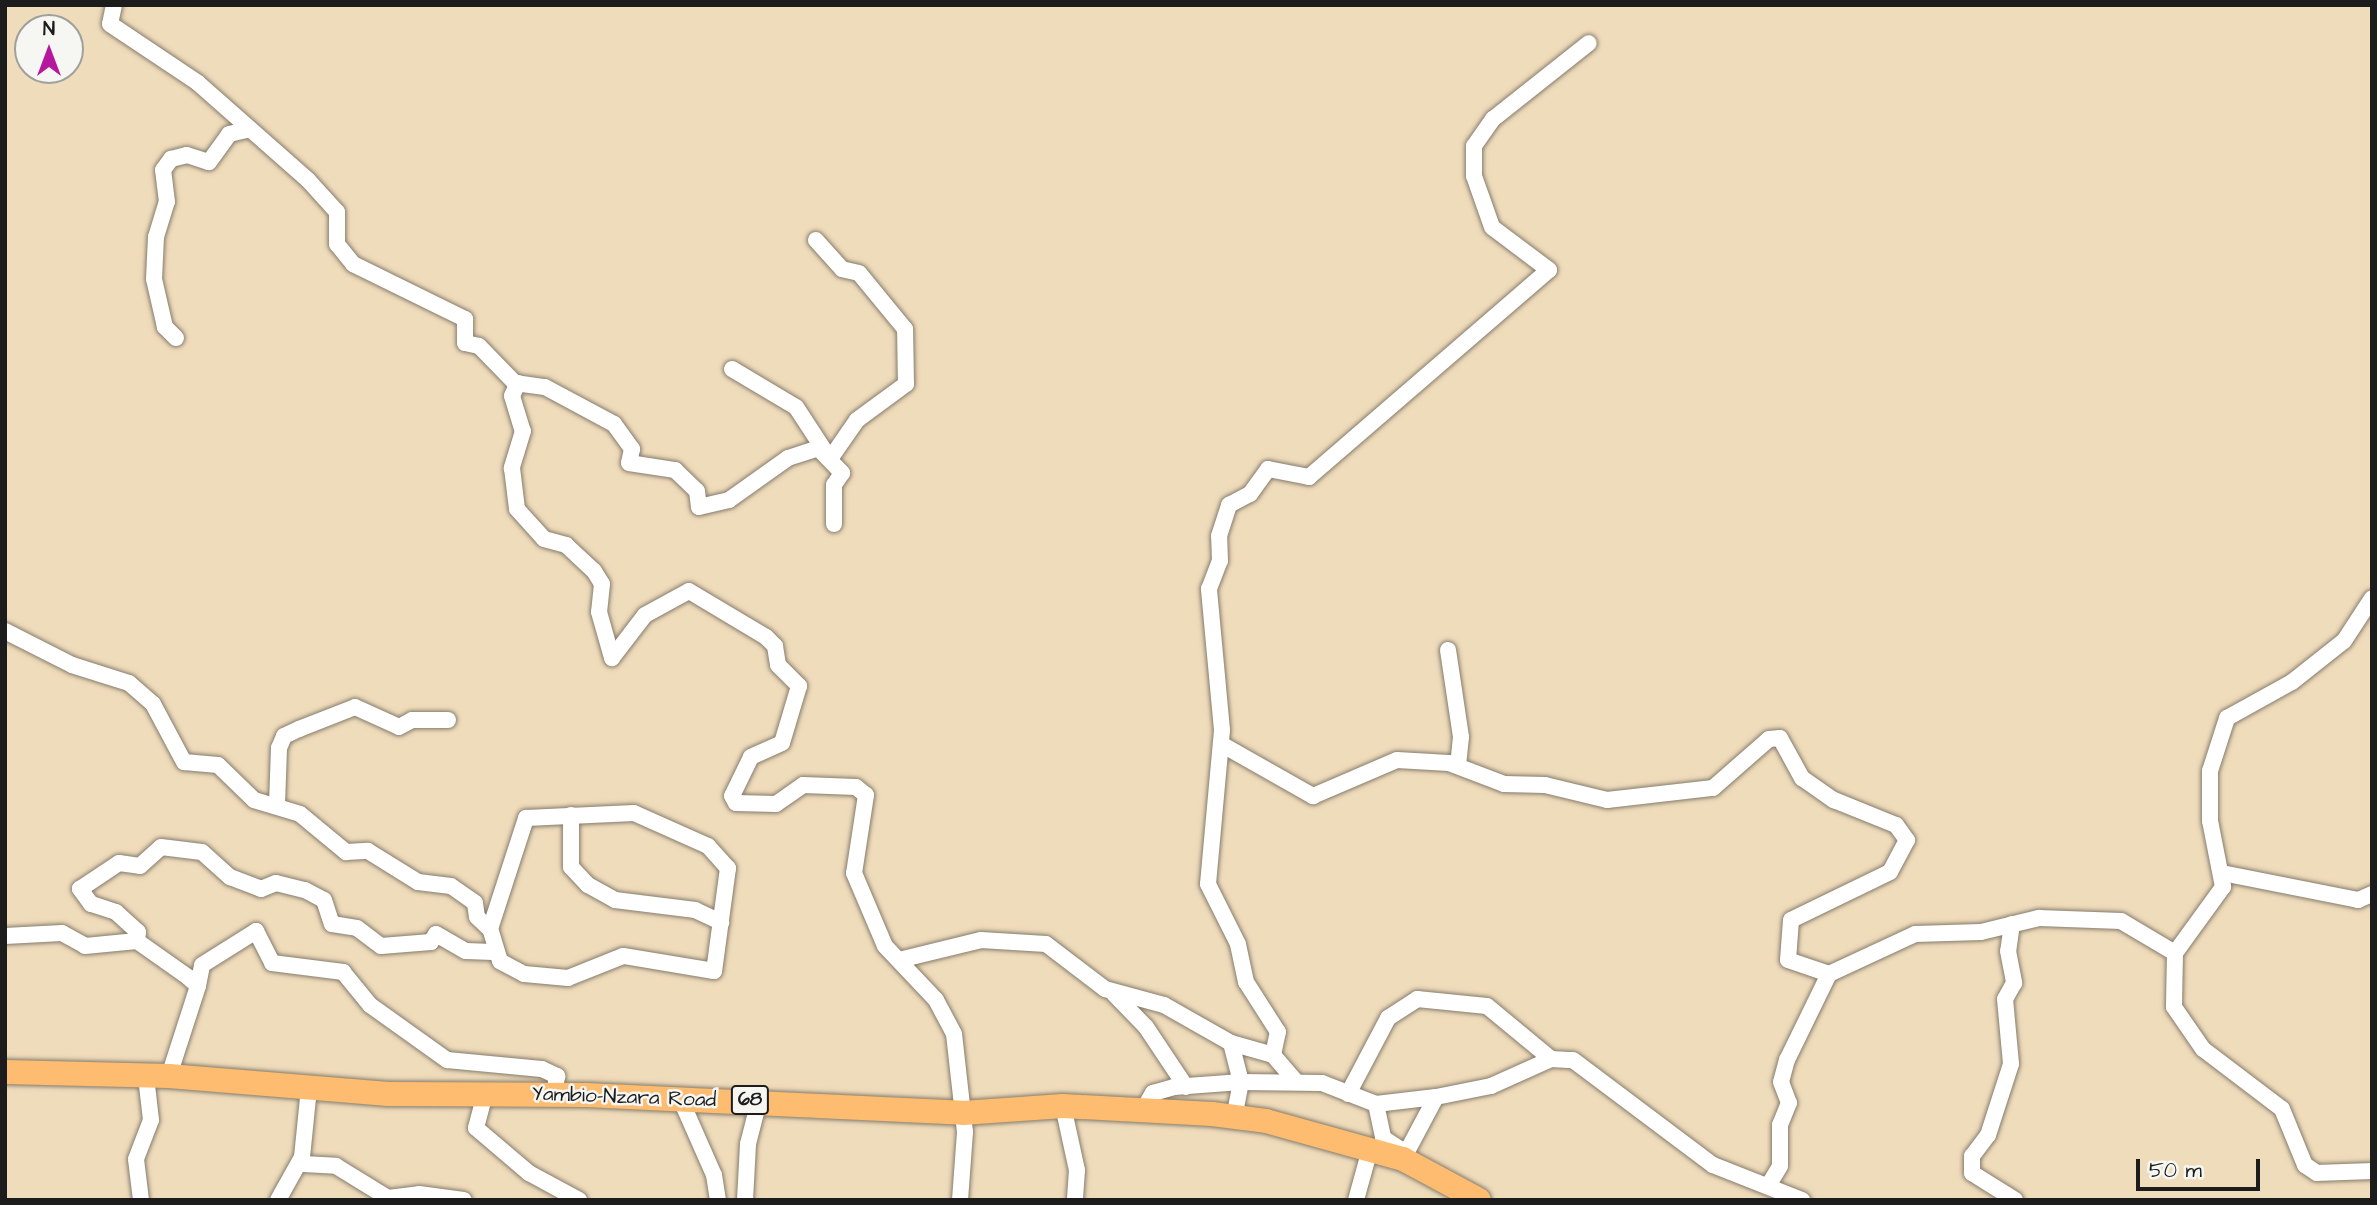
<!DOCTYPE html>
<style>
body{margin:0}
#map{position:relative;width:2377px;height:1205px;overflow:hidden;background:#efdcbb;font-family:"Architects Daughter",sans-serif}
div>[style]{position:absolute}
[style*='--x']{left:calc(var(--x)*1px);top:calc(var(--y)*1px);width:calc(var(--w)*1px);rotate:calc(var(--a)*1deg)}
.roads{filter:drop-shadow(0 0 2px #867c6c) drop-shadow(0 0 2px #867c6c)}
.minor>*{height:16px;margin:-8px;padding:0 8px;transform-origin:8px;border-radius:8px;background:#fff}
.primary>*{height:24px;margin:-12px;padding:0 12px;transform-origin:12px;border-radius:12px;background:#fdbc70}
span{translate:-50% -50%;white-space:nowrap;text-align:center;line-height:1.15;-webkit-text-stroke:5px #f6f6f2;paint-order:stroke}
.shield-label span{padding:2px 5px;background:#f6f6f2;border:2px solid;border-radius:5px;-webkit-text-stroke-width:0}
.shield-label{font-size:19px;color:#1c1c1c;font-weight:700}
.street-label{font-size:21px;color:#1c1c1c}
.frame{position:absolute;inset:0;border:7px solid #1c1c1c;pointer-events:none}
.north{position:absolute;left:14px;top:14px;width:70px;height:70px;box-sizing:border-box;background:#f6f6f2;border:2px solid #9f9f9c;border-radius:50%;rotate:0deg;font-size:19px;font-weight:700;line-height:28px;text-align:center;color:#1c1c1c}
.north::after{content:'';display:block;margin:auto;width:24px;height:32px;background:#b5179e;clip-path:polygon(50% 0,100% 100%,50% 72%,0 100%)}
.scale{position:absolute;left:2136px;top:1159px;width:124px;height:32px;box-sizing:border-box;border:4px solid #1c1c1c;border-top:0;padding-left:9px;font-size:21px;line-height:24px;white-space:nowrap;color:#1c1c1c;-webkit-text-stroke:5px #f6f6f2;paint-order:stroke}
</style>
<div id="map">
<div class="roads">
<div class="minor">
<div style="--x:114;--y:5;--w:19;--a:102"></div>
<div style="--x:110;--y:24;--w:106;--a:33.8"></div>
<div style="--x:198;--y:83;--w:147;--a:41.4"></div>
<div style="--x:308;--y:180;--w:43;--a:47.8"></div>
<div style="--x:337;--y:212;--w:32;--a:90"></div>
<div style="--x:337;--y:244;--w:26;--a:51"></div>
<div style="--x:353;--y:264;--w:125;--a:26.2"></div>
<div style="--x:465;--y:319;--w:24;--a:90"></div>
<div style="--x:465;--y:343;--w:14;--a:12"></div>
<div style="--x:479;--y:346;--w:52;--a:45.8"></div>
<div style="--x:515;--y:383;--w:30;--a:8"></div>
<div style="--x:545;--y:387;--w:78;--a:28.2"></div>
<div style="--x:614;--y:424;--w:31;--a:54"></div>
<div style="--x:632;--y:449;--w:14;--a:102"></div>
<div style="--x:629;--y:463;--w:47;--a:8.7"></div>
<div style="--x:675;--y:470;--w:30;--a:44"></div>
<div style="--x:697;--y:491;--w:16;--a:83"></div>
<div style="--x:699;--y:507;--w:31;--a:-13"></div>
<div style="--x:729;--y:500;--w:72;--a:-35.4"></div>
<div style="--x:788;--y:458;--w:32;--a:-18"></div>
<div style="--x:818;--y:448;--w:35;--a:46"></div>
<div style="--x:842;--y:473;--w:14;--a:124"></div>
<div style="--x:834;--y:485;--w:39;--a:90"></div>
<div style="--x:176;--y:338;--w:16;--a:-135"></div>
<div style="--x:165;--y:327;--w:49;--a:-102.9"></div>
<div style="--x:154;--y:279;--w:42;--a:-87.3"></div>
<div style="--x:156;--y:237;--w:37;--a:-73"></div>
<div style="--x:167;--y:202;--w:32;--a:-97"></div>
<div style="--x:163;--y:170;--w:14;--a:-54"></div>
<div style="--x:171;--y:159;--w:16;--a:-14"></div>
<div style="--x:187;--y:155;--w:23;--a:18"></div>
<div style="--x:209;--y:162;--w:34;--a:-54"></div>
<div style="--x:229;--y:134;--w:18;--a:-13"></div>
<div style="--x:732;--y:369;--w:74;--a:30.7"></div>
<div style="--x:796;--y:407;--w:62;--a:56.8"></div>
<div style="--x:830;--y:459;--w:47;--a:-55.3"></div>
<div style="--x:857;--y:420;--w:61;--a:-36.3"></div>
<div style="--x:906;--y:384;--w:55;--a:-91"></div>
<div style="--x:905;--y:329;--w:72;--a:-129.4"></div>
<div style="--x:859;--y:273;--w:17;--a:-167"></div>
<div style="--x:842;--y:269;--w:39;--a:-132"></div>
<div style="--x:518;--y:383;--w:14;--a:115"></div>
<div style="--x:512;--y:396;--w:37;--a:73"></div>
<div style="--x:523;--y:431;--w:39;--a:107"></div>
<div style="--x:512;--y:468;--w:41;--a:83"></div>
<div style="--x:517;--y:509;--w:40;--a:48"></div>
<div style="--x:544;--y:539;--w:23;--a:15"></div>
<div style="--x:566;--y:545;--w:38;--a:43"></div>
<div style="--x:594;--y:571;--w:15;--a:58"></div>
<div style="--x:602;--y:584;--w:28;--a:96"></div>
<div style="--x:599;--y:612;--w:48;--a:74.2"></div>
<div style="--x:612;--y:658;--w:54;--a:-52.5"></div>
<div style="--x:645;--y:615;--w:50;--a:-28.6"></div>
<div style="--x:689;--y:591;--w:90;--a:30.9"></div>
<div style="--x:766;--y:637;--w:13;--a:45"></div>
<div style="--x:775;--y:646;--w:19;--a:81"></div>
<div style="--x:778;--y:665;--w:30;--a:45"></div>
<div style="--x:799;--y:686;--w:59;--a:106.6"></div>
<div style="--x:782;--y:743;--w:34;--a:156"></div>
<div style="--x:751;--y:757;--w:43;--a:116"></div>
<div style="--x:732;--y:796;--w:8;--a:60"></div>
<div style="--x:736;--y:803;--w:40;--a:1.4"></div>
<div style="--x:776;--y:804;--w:33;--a:-35"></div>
<div style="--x:803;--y:785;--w:53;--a:2.2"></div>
<div style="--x:856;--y:787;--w:13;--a:39"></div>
<div style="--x:866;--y:795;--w:79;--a:98.7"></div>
<div style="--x:854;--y:873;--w:79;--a:67"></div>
<div style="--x:885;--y:946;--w:74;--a:46.6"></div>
<div style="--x:936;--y:1000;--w:38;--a:62"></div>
<div style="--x:954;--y:1034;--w:99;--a:83.6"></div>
<div style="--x:965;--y:1132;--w:68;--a:94.2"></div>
<div style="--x:5;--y:631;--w:75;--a:26.9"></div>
<div style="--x:72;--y:665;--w:60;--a:17.5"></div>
<div style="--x:129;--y:683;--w:32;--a:41"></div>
<div style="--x:153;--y:704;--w:66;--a:61.9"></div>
<div style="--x:184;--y:762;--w:34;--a:5"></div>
<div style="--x:218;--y:765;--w:50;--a:44.2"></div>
<div style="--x:254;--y:800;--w:48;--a:16.9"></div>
<div style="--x:300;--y:814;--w:60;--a:39.6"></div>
<div style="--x:346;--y:852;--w:22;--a:-3"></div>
<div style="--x:368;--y:851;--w:59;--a:31.8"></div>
<div style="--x:418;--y:882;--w:33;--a:7"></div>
<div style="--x:451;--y:886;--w:29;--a:35"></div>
<div style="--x:475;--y:903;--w:14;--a:82"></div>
<div style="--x:477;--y:917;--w:18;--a:43"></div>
<div style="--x:1448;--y:650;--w:88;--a:81.5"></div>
<div style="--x:1461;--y:737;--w:29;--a:96"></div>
<div style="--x:1221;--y:744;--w:106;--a:29.5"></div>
<div style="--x:1313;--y:796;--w:91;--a:-23.2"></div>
<div style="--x:1397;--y:760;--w:52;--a:3.3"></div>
<div style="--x:1449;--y:763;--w:59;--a:20.9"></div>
<div style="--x:1504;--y:784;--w:41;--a:1.4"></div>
<div style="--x:1545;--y:785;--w:64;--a:13.6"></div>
<div style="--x:1607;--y:800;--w:107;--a:-6.5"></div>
<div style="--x:1713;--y:788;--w:74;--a:-41.2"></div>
<div style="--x:1769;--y:739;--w:11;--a:-5"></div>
<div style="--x:1780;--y:738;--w:46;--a:61.2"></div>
<div style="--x:1802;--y:778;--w:39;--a:35"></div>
<div style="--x:1834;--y:800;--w:67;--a:22"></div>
<div style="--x:1896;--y:825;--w:19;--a:54"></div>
<div style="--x:1907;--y:840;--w:36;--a:118"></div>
<div style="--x:1890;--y:872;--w:110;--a:154.1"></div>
<div style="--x:1791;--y:920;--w:40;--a:94.3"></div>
<div style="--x:1788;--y:960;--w:43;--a:18.9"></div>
<div style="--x:277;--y:805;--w:57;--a:-88"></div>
<div style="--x:279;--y:748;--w:13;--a:-67"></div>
<div style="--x:284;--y:736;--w:17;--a:-25"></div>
<div style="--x:299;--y:729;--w:60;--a:-21.4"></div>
<div style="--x:355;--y:707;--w:48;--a:24.4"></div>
<div style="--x:399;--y:727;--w:15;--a:-28"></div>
<div style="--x:412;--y:720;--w:36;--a:0"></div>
<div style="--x:634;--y:813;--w:81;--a:24"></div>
<div style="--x:708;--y:846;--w:30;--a:48"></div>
<div style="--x:728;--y:868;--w:104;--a:97.7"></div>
<div style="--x:714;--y:971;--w:92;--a:-170.6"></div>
<div style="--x:623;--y:956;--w:59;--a:158.2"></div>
<div style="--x:568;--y:978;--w:44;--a:-174.8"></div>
<div style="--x:524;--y:974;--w:27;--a:-152"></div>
<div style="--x:500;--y:961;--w:34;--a:-107"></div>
<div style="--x:490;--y:929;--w:117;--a:-72"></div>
<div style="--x:526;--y:818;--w:108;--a:-2.7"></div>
<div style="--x:571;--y:815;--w:52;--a:90"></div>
<div style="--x:571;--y:867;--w:25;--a:47"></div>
<div style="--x:588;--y:885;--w:31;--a:29"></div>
<div style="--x:615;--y:900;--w:81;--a:7.1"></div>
<div style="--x:695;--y:910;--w:29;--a:25"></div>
<div style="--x:2222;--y:873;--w:139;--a:11.2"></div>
<div style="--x:2358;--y:900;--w:15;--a:-23"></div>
<div style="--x:2012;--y:924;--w:27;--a:98"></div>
<div style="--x:2008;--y:951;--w:33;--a:79"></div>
<div style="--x:2014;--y:983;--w:18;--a:119"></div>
<div style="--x:2005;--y:999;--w:65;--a:84.7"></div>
<div style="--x:2011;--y:1064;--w:75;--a:107.9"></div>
<div style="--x:1988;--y:1135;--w:26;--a:127"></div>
<div style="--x:1972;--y:1156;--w:17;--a:90"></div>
<div style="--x:1972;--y:1173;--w:51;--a:32.1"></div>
<div style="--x:5;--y:936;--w:57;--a:-3"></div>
<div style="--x:62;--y:933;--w:26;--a:29"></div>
<div style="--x:85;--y:946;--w:52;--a:-5.5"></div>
<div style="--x:137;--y:941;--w:62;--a:35.2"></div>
<div style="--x:188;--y:977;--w:13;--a:42"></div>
<div style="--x:198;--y:986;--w:95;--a:107.9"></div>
<div style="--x:137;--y:941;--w:9;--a:-84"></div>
<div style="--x:138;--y:932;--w:30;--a:-138"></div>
<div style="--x:116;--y:912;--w:26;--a:-162"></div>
<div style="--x:91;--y:904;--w:19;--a:-126"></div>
<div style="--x:80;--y:889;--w:47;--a:-33.7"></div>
<div style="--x:119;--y:863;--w:21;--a:8"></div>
<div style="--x:140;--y:866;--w:28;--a:-42"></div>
<div style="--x:161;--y:847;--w:41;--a:7"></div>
<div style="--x:202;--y:852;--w:38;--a:42"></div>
<div style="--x:230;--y:877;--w:33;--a:21"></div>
<div style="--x:261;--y:889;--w:16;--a:-22"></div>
<div style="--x:276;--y:883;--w:30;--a:14"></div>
<div style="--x:305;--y:890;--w:21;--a:28"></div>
<div style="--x:324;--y:900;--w:25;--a:72"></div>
<div style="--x:332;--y:924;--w:25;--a:9"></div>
<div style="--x:357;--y:928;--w:30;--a:37"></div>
<div style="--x:381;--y:946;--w:50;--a:-4.6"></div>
<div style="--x:431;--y:942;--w:9;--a:-58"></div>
<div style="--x:436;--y:934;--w:34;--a:30"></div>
<div style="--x:466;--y:951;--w:27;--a:2"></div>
<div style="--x:2175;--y:953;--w:82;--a:-54"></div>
<div style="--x:2223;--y:887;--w:67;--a:-101.1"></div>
<div style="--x:2210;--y:821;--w:50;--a:-90"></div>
<div style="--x:2210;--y:771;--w:56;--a:-72.2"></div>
<div style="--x:2227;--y:718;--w:74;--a:-29"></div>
<div style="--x:2292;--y:682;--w:66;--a:-38.3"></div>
<div style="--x:2344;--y:641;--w:51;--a:-56.9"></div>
<div style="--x:899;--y:960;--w:84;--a:-13.7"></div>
<div style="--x:981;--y:940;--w:65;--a:3.5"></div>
<div style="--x:1046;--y:944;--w:74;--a:37.3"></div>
<div style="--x:1105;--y:989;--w:61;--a:15.2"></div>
<div style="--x:1164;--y:1005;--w:77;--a:29.6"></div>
<div style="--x:1231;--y:1043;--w:44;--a:15.9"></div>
<div style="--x:1273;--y:1055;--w:35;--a:49"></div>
<div style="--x:198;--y:986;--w:21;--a:-79"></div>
<div style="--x:202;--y:965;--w:64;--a:-32.2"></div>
<div style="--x:256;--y:931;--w:36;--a:63"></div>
<div style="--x:272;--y:963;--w:72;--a:7.2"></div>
<div style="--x:343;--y:972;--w:43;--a:50.7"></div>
<div style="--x:370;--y:1005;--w:95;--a:35.5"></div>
<div style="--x:447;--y:1060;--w:95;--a:5.4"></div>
<div style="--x:542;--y:1069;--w:17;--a:25"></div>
<div style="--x:557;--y:1076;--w:18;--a:99"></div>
<div style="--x:1114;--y:994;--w:46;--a:45.9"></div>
<div style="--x:1146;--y:1027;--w:72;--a:56.3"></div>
<div style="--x:1231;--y:1043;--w:40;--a:75.6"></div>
<div style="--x:1241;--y:1082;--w:36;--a:101"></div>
<div style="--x:1273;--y:1055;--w:24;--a:-78"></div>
<div style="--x:1278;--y:1032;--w:59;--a:-122.6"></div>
<div style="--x:1246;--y:982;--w:39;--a:-102"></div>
<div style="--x:1238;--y:944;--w:67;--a:-116.6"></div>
<div style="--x:1208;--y:884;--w:155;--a:-84.8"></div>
<div style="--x:1222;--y:730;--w:142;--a:-95.3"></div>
<div style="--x:1209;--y:589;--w:30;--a:-69"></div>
<div style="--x:1220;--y:561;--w:25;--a:-92"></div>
<div style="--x:1219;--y:536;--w:33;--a:-72"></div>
<div style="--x:1229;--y:505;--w:24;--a:-28"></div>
<div style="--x:1250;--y:494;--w:31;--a:-54"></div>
<div style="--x:1268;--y:469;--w:42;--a:11"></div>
<div style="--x:1309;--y:477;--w:317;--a:-40.8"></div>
<div style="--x:1549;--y:270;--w:71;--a:-143"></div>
<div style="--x:1492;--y:227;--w:54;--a:-109.4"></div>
<div style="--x:1474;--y:176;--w:30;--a:-90"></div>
<div style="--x:1474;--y:146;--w:33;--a:-55"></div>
<div style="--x:1493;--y:119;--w:122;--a:-38.4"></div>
<div style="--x:485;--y:1094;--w:35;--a:105"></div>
<div style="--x:476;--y:1128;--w:70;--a:40.3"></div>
<div style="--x:529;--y:1173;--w:57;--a:28.4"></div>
<div style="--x:1348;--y:1094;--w:86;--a:-62.2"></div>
<div style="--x:1388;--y:1018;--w:35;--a:-33"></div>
<div style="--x:1417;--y:999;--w:70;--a:5.7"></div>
<div style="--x:1487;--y:1006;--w:83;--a:39.6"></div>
<div style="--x:680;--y:1098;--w:84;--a:66.2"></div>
<div style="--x:714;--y:1175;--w:25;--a:81"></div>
<div style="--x:1376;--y:1104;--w:35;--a:78"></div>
<div style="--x:1383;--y:1138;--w:27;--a:33"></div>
<div style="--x:1063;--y:1106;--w:66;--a:77.7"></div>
<div style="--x:1077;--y:1170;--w:30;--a:94"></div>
<div style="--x:1143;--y:1110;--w:20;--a:-60"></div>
<div style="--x:1153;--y:1093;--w:22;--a:-16"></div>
<div style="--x:1174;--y:1087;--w:67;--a:-4.3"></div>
<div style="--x:1241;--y:1082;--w:81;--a:0.7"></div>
<div style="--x:1322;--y:1083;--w:58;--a:21.3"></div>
<div style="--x:1376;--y:1104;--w:60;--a:-6.7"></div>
<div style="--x:302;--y:1157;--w:7;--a:82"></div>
<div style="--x:303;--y:1164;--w:33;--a:3"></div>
<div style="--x:336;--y:1166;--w:61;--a:31.6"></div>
<div style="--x:388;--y:1198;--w:31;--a:-7"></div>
<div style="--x:419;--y:1194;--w:45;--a:7.6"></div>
<div style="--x:1403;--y:1159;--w:70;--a:-62"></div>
<div style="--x:1436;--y:1097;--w:56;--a:-11.3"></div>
<div style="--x:1491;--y:1086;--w:66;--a:-24.2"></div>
<div style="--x:1551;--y:1059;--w:22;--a:3"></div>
<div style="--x:1573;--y:1060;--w:175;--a:36.9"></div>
<div style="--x:1713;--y:1165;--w:96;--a:21.5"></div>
<div style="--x:1768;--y:1186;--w:23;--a:-59"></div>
<div style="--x:1780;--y:1166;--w:41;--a:-90"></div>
<div style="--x:1780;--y:1125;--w:24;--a:-68"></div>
<div style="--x:1789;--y:1103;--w:22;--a:-111"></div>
<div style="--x:1781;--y:1082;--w:23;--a:-75"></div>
<div style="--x:1787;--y:1060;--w:96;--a:-64"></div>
<div style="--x:1829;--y:974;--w:95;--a:-24.9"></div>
<div style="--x:1915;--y:934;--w:66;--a:-1.7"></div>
<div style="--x:1981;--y:932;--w:60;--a:-13.6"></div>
<div style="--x:2039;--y:918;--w:82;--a:2.1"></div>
<div style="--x:2121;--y:921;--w:63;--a:30.7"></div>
<div style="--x:2175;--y:953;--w:54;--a:91.1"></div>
<div style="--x:2174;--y:1007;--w:51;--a:55.4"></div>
<div style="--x:2203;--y:1049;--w:99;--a:37.2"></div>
<div style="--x:2282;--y:1109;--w:61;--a:67.7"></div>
<div style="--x:2305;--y:1165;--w:14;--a:34"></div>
<div style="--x:2317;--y:1173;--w:55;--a:-2.1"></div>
<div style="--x:141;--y:1200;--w:41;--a:-97"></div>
<div style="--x:136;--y:1159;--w:42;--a:-69"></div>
<div style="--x:151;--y:1120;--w:43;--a:-96.6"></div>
<div style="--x:278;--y:1200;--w:49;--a:-60.8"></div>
<div style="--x:302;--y:1157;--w:69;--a:-84.2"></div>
<div style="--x:745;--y:1200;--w:56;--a:-86.9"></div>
<div style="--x:748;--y:1144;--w:44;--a:-75.7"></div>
<div style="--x:1356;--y:1200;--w:53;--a:-74.6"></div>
</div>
<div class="primary">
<div style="--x:5;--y:1072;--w:164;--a:1.4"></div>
<div style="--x:169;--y:1076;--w:220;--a:4.7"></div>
<div style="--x:388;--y:1094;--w:198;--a:0.3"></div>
<div style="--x:586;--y:1095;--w:377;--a:2.7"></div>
<div style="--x:963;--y:1113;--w:100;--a:-4"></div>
<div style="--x:1063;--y:1106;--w:149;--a:3.1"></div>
<div style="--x:1212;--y:1114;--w:54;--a:7.4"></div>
<div style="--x:1266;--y:1121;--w:142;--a:15.5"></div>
<div style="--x:1403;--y:1159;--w:86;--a:28.3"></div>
</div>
</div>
<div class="shield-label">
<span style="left:750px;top:1100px">68</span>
</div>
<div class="street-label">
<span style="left:624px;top:1097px;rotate:2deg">Yambio-Nzara Road</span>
</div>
<div class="frame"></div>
<div class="north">N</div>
<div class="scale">50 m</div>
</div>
